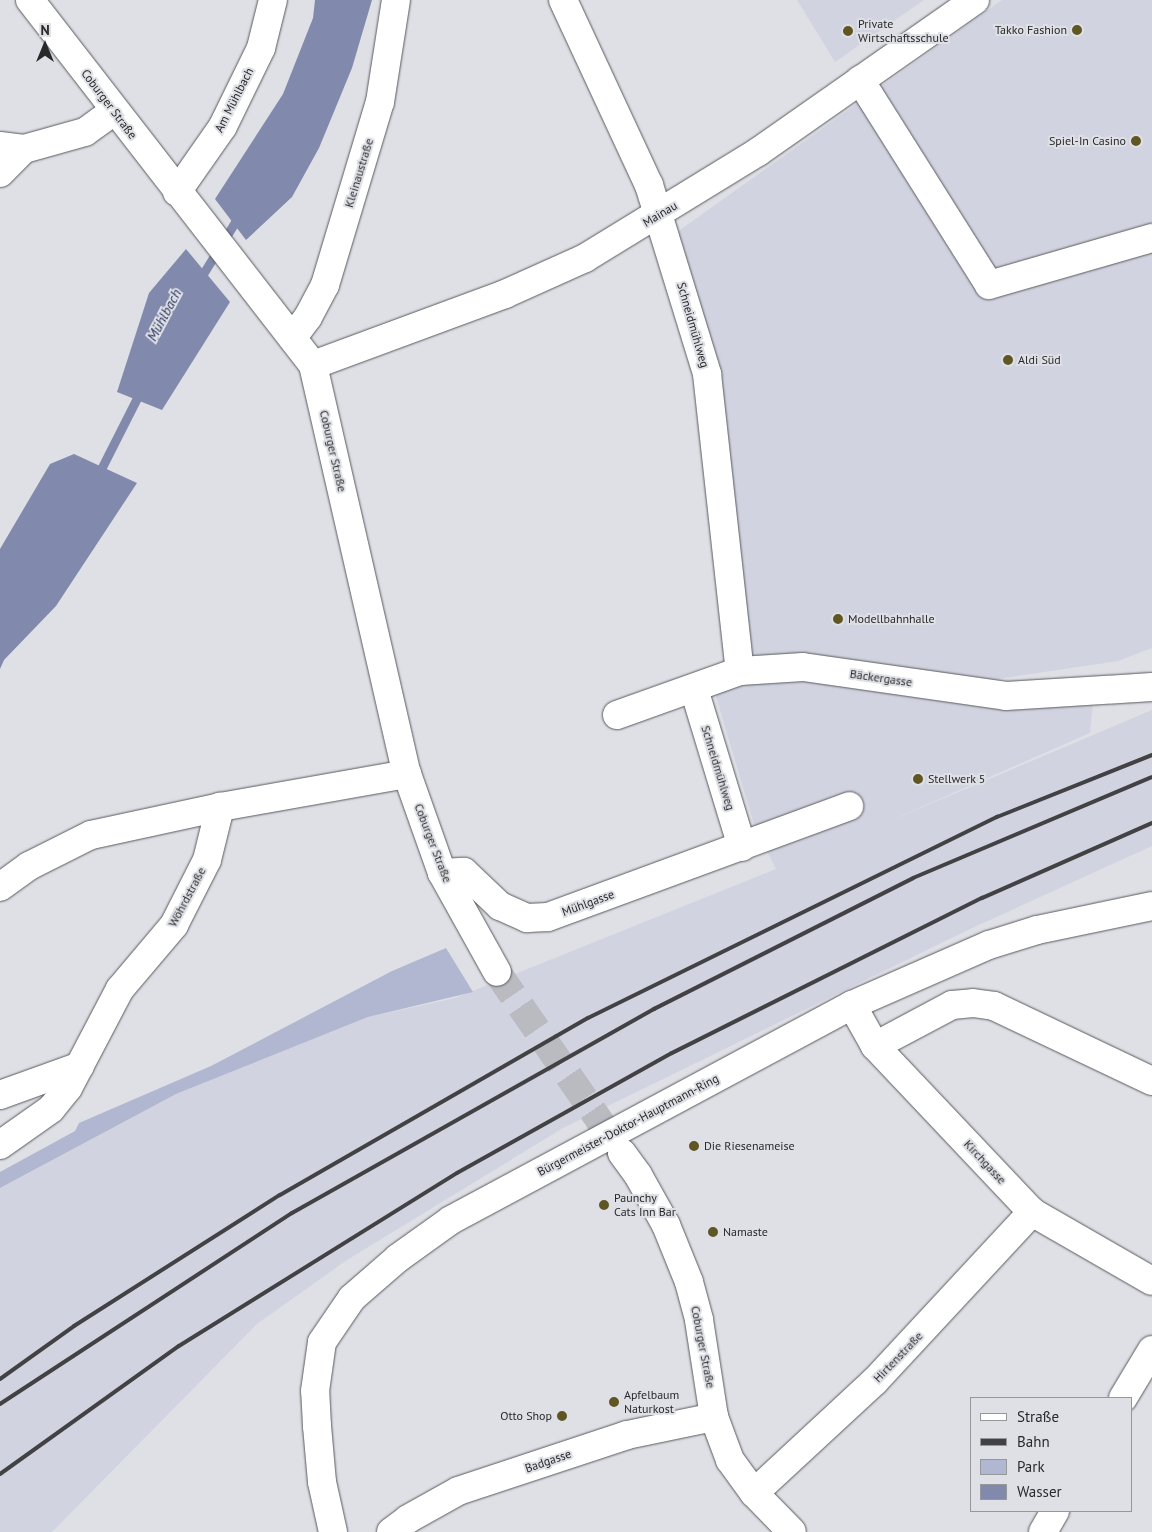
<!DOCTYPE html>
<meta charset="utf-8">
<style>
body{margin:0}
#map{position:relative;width:1152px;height:1532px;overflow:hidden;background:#dee0e5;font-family:"PT Sans",sans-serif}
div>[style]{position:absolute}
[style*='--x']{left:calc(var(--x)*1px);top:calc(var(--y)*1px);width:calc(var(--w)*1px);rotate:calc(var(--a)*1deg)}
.built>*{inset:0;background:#d1d4e0}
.green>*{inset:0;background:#b1b7d0}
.water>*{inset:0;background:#818aac}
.stream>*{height:9px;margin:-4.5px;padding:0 4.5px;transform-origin:4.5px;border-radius:4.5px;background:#818aac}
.minor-tunnel>*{height:28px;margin-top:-14px;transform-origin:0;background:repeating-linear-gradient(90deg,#babbc0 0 28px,transparent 0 42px)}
.roads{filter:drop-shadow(0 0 1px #58595e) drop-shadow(0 0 1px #58595e)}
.minor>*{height:28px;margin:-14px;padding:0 14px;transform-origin:14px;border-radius:14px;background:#fff}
.rail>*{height:4px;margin:-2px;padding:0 2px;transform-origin:2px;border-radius:2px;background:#424244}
.dots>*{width:14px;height:14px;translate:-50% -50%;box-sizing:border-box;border:2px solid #dee0e5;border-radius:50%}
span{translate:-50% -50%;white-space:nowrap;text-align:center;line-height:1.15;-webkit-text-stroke:4px #dee0e5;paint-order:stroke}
.poi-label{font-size:12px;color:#29292b}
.left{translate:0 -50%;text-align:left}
.right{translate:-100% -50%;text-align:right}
.street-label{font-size:12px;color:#29292b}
.water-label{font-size:14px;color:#293160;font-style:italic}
.legend{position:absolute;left:970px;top:1397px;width:162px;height:115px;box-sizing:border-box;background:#dee0e5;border:1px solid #96979b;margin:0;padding:6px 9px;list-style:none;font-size:15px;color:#29292b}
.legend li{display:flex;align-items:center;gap:10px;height:25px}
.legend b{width:25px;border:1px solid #96979b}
.north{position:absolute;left:20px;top:20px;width:50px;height:50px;-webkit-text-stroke:4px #dee0e5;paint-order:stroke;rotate:0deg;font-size:14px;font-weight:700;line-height:20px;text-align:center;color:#29292b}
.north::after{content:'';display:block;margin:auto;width:18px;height:22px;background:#29292b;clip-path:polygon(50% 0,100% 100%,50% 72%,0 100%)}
</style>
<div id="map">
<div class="built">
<div style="clip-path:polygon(797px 0,924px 0,835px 62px)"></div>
<div style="clip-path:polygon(1002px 0,1152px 0,1152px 648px,1118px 661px,971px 683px,793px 655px,750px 655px,673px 235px)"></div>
<div style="clip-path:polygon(805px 673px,1093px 703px,1090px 733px,885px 823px,1152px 710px,1152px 846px,968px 930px,563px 1128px,347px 1260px,257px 1324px,52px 1532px,0 1532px,0 1188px,176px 1094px,368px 1017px,455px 998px,776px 869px,755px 828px,714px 690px)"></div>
</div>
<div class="green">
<div style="clip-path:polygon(446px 948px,473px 992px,368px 1017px,176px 1094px,0 1188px,0 1172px,75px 1131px,79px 1123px,211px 1066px,392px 971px)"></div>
</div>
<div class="water">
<div style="clip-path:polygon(315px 0,372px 0,352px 68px,319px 148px,292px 197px,246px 240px,215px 199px,283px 94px,313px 18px)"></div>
<div style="clip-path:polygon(186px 249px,230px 302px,162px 410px,117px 392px,149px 293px)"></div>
<div style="clip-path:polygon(74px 454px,137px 483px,56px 606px,4px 660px,0 669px,0 549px,50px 464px)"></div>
</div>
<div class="stream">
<div style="--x:198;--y:282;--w:80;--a:-58.3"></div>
<div style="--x:97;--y:477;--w:97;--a:-63.2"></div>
</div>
<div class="minor-tunnel">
<div style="--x:497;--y:972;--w:220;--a:55.4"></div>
</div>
<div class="roads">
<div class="minor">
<div style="--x:30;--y:0;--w:462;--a:52.2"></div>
<div style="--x:313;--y:365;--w:420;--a:77.1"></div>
<div style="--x:407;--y:774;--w:105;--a:70.5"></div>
<div style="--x:442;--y:873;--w:113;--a:60.9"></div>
<div style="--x:563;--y:0;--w:204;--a:65.1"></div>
<div style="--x:649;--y:185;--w:198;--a:72.9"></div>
<div style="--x:707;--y:374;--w:299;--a:83.7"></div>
<div style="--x:860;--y:80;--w:242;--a:57.8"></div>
<div style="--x:989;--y:285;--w:170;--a:-16.1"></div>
<div style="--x:0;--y:146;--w:24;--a:7"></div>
<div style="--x:24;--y:149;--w:63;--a:-15.6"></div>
<div style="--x:85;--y:132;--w:36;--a:-36"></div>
<div style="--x:0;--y:173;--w:34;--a:-45"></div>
<div style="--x:177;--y:192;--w:80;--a:-55.1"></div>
<div style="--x:223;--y:126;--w:87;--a:-64"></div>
<div style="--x:261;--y:48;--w:49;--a:-76"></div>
<div style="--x:293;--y:337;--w:25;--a:-53"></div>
<div style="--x:308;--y:317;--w:36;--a:-62"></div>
<div style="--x:325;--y:285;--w:191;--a:-73.3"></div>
<div style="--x:380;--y:102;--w:103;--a:-81.1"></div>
<div style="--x:313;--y:365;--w:205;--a:-20.3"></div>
<div style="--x:505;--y:294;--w:88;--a:-24.2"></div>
<div style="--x:585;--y:258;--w:203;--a:-31.5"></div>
<div style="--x:758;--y:152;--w:265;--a:-35"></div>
<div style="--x:694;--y:689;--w:165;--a:73.1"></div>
<div style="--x:617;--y:715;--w:131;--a:-19.7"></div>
<div style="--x:740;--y:671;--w:63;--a:-3.6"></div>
<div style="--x:803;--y:667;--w:205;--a:8.1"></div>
<div style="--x:1006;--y:696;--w:146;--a:-3.5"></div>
<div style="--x:442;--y:873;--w:22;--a:-3"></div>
<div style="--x:464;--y:872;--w:50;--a:43.4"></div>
<div style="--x:500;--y:906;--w:30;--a:24"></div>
<div style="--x:527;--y:918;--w:21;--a:-3"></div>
<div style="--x:548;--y:917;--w:321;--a:-20.2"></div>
<div style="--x:0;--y:887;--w:36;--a:-36"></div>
<div style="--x:29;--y:866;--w:69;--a:-26.6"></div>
<div style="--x:91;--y:835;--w:132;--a:-12.2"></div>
<div style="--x:852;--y:1005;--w:47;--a:60.7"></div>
<div style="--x:875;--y:1046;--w:228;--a:46.6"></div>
<div style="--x:1032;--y:1212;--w:138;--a:29.9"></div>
<div style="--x:875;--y:1046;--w:87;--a:-28"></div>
<div style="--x:952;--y:1005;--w:21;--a:-5"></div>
<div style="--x:973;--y:1003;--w:21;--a:8"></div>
<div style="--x:994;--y:1006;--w:175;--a:25.4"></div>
<div style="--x:0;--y:1095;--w:85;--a:-19.9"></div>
<div style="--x:0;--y:1145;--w:62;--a:-35.2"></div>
<div style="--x:51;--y:1109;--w:27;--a:-51"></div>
<div style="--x:68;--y:1088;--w:112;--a:-62.3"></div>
<div style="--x:120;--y:989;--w:84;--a:-49.8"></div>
<div style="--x:174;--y:925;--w:73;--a:-63.1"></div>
<div style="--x:207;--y:860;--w:55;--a:-76.2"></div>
<div style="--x:220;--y:807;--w:190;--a:-10"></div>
<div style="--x:622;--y:1153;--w:27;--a:54"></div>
<div style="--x:638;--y:1175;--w:57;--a:60.8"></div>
<div style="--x:666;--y:1225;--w:61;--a:68"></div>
<div style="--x:689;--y:1282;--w:39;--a:75"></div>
<div style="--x:699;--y:1320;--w:98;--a:81.2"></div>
<div style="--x:714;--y:1417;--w:46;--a:69.6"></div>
<div style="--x:730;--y:1460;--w:41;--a:54"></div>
<div style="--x:754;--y:1493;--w:54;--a:45.7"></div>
<div style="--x:1123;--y:1398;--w:56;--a:-58.9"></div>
<div style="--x:754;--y:1493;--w:165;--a:-42.8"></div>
<div style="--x:875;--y:1381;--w:231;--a:-47.1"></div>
<div style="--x:333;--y:1532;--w:51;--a:-102.4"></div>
<div style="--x:322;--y:1482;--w:56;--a:-95.1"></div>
<div style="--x:317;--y:1426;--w:35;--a:-93"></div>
<div style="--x:315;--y:1391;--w:49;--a:-81.9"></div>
<div style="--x:322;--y:1342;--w:53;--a:-55.7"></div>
<div style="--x:352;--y:1298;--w:61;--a:-41"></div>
<div style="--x:398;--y:1258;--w:65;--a:-35.6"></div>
<div style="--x:451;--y:1220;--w:455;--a:-28.2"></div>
<div style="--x:852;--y:1005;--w:150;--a:-23.7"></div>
<div style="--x:989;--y:945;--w:50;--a:-17.4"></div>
<div style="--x:1037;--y:930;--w:117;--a:-11.8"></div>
<div style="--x:391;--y:1532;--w:21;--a:-37"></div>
<div style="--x:408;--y:1519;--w:57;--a:-29.2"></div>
<div style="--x:458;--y:1491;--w:178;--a:-18.3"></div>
<div style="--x:627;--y:1435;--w:89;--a:-11.7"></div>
<div style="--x:1043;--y:1532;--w:24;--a:-60"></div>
</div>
</div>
<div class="rail">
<div style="--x:0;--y:1379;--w:91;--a:-35.6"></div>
<div style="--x:74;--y:1326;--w:244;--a:-32.5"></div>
<div style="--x:280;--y:1195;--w:355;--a:-29.9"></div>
<div style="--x:588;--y:1018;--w:456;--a:-26.2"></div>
<div style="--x:997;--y:817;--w:167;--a:-21.8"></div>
<div style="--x:0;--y:1404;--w:349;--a:-33.2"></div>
<div style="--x:292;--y:1213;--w:416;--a:-29.4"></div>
<div style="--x:654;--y:1009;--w:290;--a:-26.8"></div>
<div style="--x:913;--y:878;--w:259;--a:-22.9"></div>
<div style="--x:0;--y:1474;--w:220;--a:-35.6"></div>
<div style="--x:179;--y:1346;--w:327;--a:-31.9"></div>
<div style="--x:457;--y:1173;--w:246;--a:-29.2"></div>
<div style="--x:672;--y:1053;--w:347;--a:-26.6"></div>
<div style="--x:982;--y:898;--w:186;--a:-23.8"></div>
</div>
<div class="dots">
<div style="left:1077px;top:30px;background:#605623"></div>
<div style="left:848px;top:31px;background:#605623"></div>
<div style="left:1136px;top:141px;background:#605623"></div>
<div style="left:1008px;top:360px;background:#605623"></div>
<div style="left:838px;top:619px;background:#605623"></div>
<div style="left:918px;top:779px;background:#605623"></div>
<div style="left:694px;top:1146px;background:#605623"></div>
<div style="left:604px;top:1205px;background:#605623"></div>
<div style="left:713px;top:1232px;background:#605623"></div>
<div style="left:614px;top:1402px;background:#605623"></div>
<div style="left:562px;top:1416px;background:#605623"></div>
</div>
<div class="poi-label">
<span class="left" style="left:858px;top:31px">Private<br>Wirtschaftsschule</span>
<span class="right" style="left:1067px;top:30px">Takko Fashion</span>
<span class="right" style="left:1126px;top:141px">Spiel-In Casino</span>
<span class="left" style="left:1018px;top:360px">Aldi Süd</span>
<span class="left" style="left:848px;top:619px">Modellbahnhalle</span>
<span class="left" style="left:928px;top:779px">Stellwerk 5</span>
<span class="left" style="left:704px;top:1146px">Die Riesenameise</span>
<span class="left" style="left:614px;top:1205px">Paunchy<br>Cats Inn Bar</span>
<span class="left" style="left:723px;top:1232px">Namaste</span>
<span class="left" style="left:624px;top:1402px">Apfelbaum<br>Naturkost</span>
<span class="right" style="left:552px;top:1416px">Otto Shop</span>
</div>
<div class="street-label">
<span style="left:234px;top:100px;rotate:-63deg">Am Mühlbach</span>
<span style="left:109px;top:104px;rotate:53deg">Coburger Straße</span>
<span style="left:359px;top:173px;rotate:-73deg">Kleinaustraße</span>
<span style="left:660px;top:214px;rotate:-31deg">Mainau</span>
<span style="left:693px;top:325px;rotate:74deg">Schneidmühlweg</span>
<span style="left:333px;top:451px;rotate:77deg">Coburger Straße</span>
<span style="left:881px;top:678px;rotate:8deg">Bäckergasse</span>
<span style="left:718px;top:768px;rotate:73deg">Schneidmühlweg</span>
<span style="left:433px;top:843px;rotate:69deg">Coburger Straße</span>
<span style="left:187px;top:897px;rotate:-62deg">Wöhrdstraße</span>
<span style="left:588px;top:903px;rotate:-20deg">Mühlgasse</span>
<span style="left:628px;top:1125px;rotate:-28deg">Bürgermeister-Doktor-Hauptmann-Ring</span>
<span style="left:985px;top:1162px;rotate:47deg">Kirchgasse</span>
<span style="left:703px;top:1347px;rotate:79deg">Coburger Straße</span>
<span style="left:898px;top:1357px;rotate:-46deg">Hirtenstraße</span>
<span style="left:548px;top:1461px;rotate:-19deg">Badgasse</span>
</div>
<div class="water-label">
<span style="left:164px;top:315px;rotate:-62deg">Mühlbach</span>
</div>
<ul class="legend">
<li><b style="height:6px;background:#fff"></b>Straße</li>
<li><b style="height:6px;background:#424244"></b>Bahn</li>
<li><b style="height:14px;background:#b1b7d0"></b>Park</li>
<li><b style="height:14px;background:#818aac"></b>Wasser</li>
</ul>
<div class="north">N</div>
</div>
